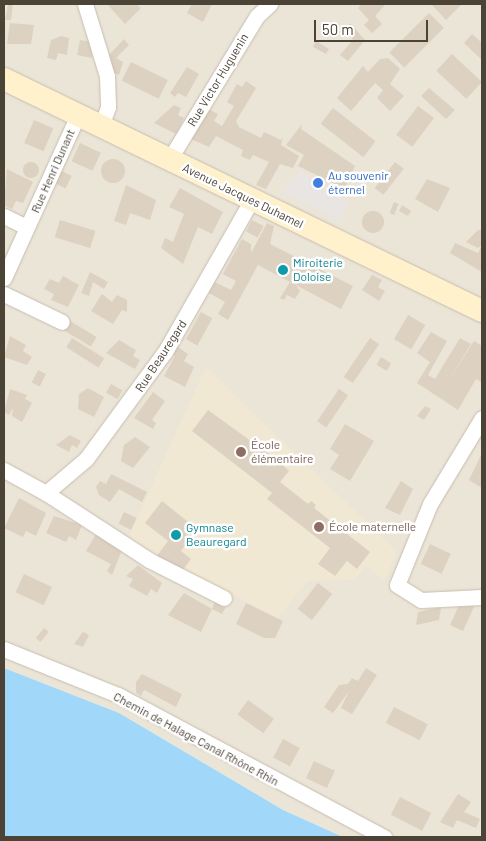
<!DOCTYPE html>
<meta charset="utf-8">
<style>
body{margin:0}
#map{position:relative;width:486px;height:841px;overflow:hidden;background:#f7f3ea;font-family:Barlow,sans-serif}
div>[style]{position:absolute}
[style*='--x']{left:calc(var(--x)*1px);top:calc(var(--y)*1px);width:calc(var(--w)*1px);rotate:calc(var(--a)*1deg)}
.residential>*{inset:0;background:#ebe5d8}
.education>*{inset:0;background:#f1e8d3}
.parking>*{inset:0;background:#e8e5e2}
.water>*{inset:0;background:#a1d7f9}
.building>*{inset:0;background:#ddd1c1;transform-origin:0 0}
.round{border-radius:50%}
.roads{filter:drop-shadow(0 0 1px #c7bdae) drop-shadow(0 0 1px #c7bdae)}
.street>*{height:15px;margin:-7.5px;padding:0 7.5px;transform-origin:7.5px;border-radius:7.5px;background:#fff}
.secondary>*{height:22px;margin:-11px;padding:0 11px;transform-origin:11px;border-radius:11px;background:#fff1cc}
.dots>*{width:14px;height:14px;translate:-50% -50%;box-sizing:border-box;border:2px solid #fff;border-radius:50%}
span{translate:-50% -50%;white-space:nowrap;text-align:center;line-height:1.15;-webkit-text-stroke:5px #fff;paint-order:stroke}
.street-label{font-size:12px;color:#4c4337}
.shop-label{font-size:12px;color:#366cbe}
.left{translate:0 -50%;text-align:left}
.culture-label{font-size:12px;color:#0d838f}
.education-label{font-size:12px;color:#785e54}
.frame{position:absolute;inset:0;border:5px solid #4c4337;pointer-events:none}
.scale{position:absolute;left:314px;top:20px;width:114px;height:22px;box-sizing:border-box;border:2px solid #4c4337;border-top:0;padding-left:6px;font-size:15px;line-height:18px;white-space:nowrap;color:#4c4337;-webkit-text-stroke:4px #fff;paint-order:stroke}
</style>
<div id="map">
<div class="residential">
<div style="clip-path:polygon(4px 4px,482px 4px,482px 837px,343px 837px,283px 810px,119px 713px,4px 668px)"></div>
</div>
<div class="education">
<div style="clip-path:polygon(206px 367px,397px 552px,384px 580px,366px 566px,355px 580px,307px 581px,278px 618px,127px 540px)"></div>
</div>
<div class="parking">
<div style="clip-path:polygon(300px 171px,349px 200px,340px 222px,283px 192px)"></div>
</div>
<div class="water">
<div style="clip-path:polygon(4px 668px,119px 713px,283px 810px,343px 837px,4px 837px)"></div>
</div>
<div class="building">
<div style="clip-path:polygon(8px 4px,13px 4px,11px 20px,5px 20px)"></div>
<div style="clip-path:polygon(107px 4px,136px 4px,141px 8px,125px 24px)"></div>
<div style="clip-path:polygon(192px 4px,212px 4px,203px 22px,187px 13px)"></div>
<div style="clip-path:polygon(362px 4px,385px 5px,375px 16px,382px 24px,372px 33px,364px 25px,369px 20px,358px 8px)"></div>
<div style="clip-path:polygon(431px 4px,462px 4px,446px 20px)"></div>
<div style="left:429px;top:13px;width:21px;height:56px;rotate:45deg"></div>
<div style="clip-path:polygon(10px 23px,34px 25px,31px 44px,7px 44px)"></div>
<div style="clip-path:polygon(350px 23px,365px 40px,348px 61px,340px 55px,352px 41px,353px 35px,346px 29px)"></div>
<div style="clip-path:polygon(472px 34px,482px 43px,482px 60px,464px 43px)"></div>
<div style="clip-path:polygon(61px 36px,69px 38px,67px 55px,58px 53px,56px 60px,47px 58px,51px 40px)"></div>
<div style="clip-path:polygon(124px 39px,129px 45px,116px 58px,123px 62px,119px 75px,112px 72px,108px 56px)"></div>
<div style="clip-path:polygon(80px 40px,91px 42px,92px 58px,77px 55px)"></div>
<div style="clip-path:polygon(316px 41px,329px 49px,326px 54px,313px 47px)"></div>
<div style="left:452px;top:54px;width:41px;height:23px;rotate:43deg"></div>
<div style="clip-path:polygon(388px 58px,400px 69px,390px 84px,404px 96px,390px 111px,377px 98px,383px 90px,375px 83px,351px 111px,337px 98px,363px 66px,368px 72px,380px 59px)"></div>
<div style="left:131px;top:62px;width:41px;height:21px;rotate:26deg"></div>
<div style="clip-path:polygon(187px 67px,199px 74px,186px 97px,178px 93px,175px 97px,170px 93px)"></div>
<div style="clip-path:polygon(246px 81px,256px 88px,236px 121px,239px 127px,261px 138px,264px 132px,281px 140px,283px 136px,281px 145px,299px 156px,293px 168px,280px 164px,266px 189px,256px 185px,269px 162px,253px 155px,250px 160px,241px 156px,243px 150px,216px 136px,209px 147px,191px 139px,208px 109px,218px 114px,214px 121px,222px 126px,234px 106px,227px 102px,237px 84px,242px 87px)"></div>
<div style="clip-path:polygon(429px 88px,455px 110px,446px 119px,421px 96px)"></div>
<div style="clip-path:polygon(174px 105px,181px 108px,178px 115px,184px 118px,176px 134px,154px 123px)"></div>
<div style="left:418px;top:106px;width:20px;height:36px;rotate:37deg"></div>
<div style="left:333px;top:108px;width:54px;height:20px;rotate:38deg"></div>
<div style="left:34px;top:120px;width:21px;height:25px;rotate:23deg"></div>
<div style="clip-path:polygon(302px 124px,301px 129px,355px 166px,345px 189px,298px 166px,304px 155px,286px 145px)"></div>
<div style="left:80px;top:143px;width:23px;height:20px;rotate:25deg"></div>
<div class="round" style="left:101px;top:159px;width:24px;height:24px"></div>
<div class="round" style="left:23px;top:162px;width:16px;height:16px"></div>
<div style="left:395px;top:162px;width:11px;height:33px;rotate:38deg"></div>
<div style="clip-path:polygon(7px 169px,33px 182px,23px 203px,16px 201px,12px 209px,4px 205px)"></div>
<div style="left:62px;top:171px;width:11px;height:14px;rotate:27deg"></div>
<div style="clip-path:polygon(427px 179px,450px 188px,438px 212px,415px 199px)"></div>
<div style="clip-path:polygon(126px 185px,156px 200px,150px 220px,130px 213px,126px 225px,114px 221px)"></div>
<div style="clip-path:polygon(180px 188px,223px 212px,212px 234px,198px 227px,183px 264px,161px 248px,165px 238px,173px 242px,184px 214px,169px 207px)"></div>
<div style="left:394px;top:202px;width:5px;height:12px;rotate:22deg"></div>
<div style="clip-path:polygon(402px 205px,411px 211px,408px 216px,399px 211px)"></div>
<div class="round" style="left:362px;top:211px;width:22px;height:22px"></div>
<div style="left:60px;top:220px;width:37px;height:18px;rotate:17deg"></div>
<div style="left:252px;top:220px;width:13px;height:13px;rotate:27deg"></div>
<div style="clip-path:polygon(267px 223px,274px 226px,270px 244px,353px 286px,341px 309px,296px 285px,300px 291px,295px 299px,287px 295px,284px 300px,280px 298px,290px 282px,258px 265px,228px 320px,218px 314px,225px 302px,209px 293px,215px 282px,231px 290px,236px 281px,223px 274px,242px 239px,251px 244px,251px 253px)"></div>
<div style="clip-path:polygon(478px 230px,482px 230px,482px 272px,450px 253px,455px 243px,478px 253px,482px 245px,478px 248px,466px 242px)"></div>
<div style="clip-path:polygon(90px 272px,108px 282px,104px 289px,93px 282px,89px 296px,81px 293px)"></div>
<div style="clip-path:polygon(372px 275px,382px 280px,378px 287px,385px 291px,379px 301px,362px 290px)"></div>
<div style="clip-path:polygon(63px 276px,79px 285px,68px 307px,51px 300px,54px 294px,44px 289px,50px 279px,59px 283px)"></div>
<div style="clip-path:polygon(102px 294px,112px 302px,117px 295px,127px 300px,127px 312px,122px 310px,113px 324px,91px 311px)"></div>
<div style="left:201px;top:312px;width:13px;height:31px;rotate:29deg"></div>
<div style="left:408px;top:315px;width:20px;height:28px;rotate:30deg"></div>
<div style="left:70px;top:321px;width:31px;height:11px;rotate:31deg"></div>
<div style="clip-path:polygon(431px 332px,447px 341px,428px 375px,435px 379px,460px 338px,471px 344px,446px 385px,474px 341px,482px 346px,482px 383px,476px 379px,458px 410px,417px 383px,430px 362px,417px 353px)"></div>
<div style="clip-path:polygon(10px 336px,26px 345px,23px 351px,32px 357px,27px 365px,4px 357px)"></div>
<div style="left:72px;top:338px;width:38px;height:11px;rotate:32deg"></div>
<div style="left:370px;top:338px;width:11px;height:47px;rotate:34deg"></div>
<div style="clip-path:polygon(119px 340px,136px 350px,133px 356px,140px 360px,135px 369px,106px 353px)"></div>
<div style="clip-path:polygon(175px 345px,188px 354px,184px 361px,194px 367px,185px 387px,164px 376px,175px 356px,170px 353px)"></div>
<div style="left:381px;top:357px;width:12px;height:9px;rotate:31deg"></div>
<div style="left:38px;top:370px;width:9px;height:14px;rotate:27deg"></div>
<div style="left:111px;top:384px;width:13px;height:10px;rotate:29deg"></div>
<div style="clip-path:polygon(88px 388px,104px 397px,94px 417px,78px 409px,79px 394px)"></div>
<div style="clip-path:polygon(10px 389px,27px 395px,25px 399px,32px 403px,22px 422px,12px 416px,13px 408px,9px 415px,4px 412px)"></div>
<div style="left:339px;top:389px;width:11px;height:39px;rotate:34deg"></div>
<div style="clip-path:polygon(153px 392px,165px 401px,152px 420px,156px 423px,153px 429px,134px 418px)"></div>
<div style="clip-path:polygon(425px 406px,431px 409px,424px 420px,417px 416px)"></div>
<div style="clip-path:polygon(208px 410px,280px 462px,289px 471px,280px 482px,308px 504px,311px 501px,316px 505px,314px 508px,370px 552px,357px 569px,347px 561px,335px 576px,318px 564px,330px 548px,267px 499px,272px 493px,192px 431px)"></div>
<div style="clip-path:polygon(345px 424px,374px 441px,350px 481px,330px 469px,339px 455px,330px 449px)"></div>
<div style="clip-path:polygon(70px 435px,81px 441px,77px 448px,72px 445px,69px 452px,56px 445px)"></div>
<div style="clip-path:polygon(135px 437px,150px 447px,133px 468px,121px 461px,124px 445px)"></div>
<div style="clip-path:polygon(482px 453px,482px 488px,469px 480px)"></div>
<div style="clip-path:polygon(111px 474px,147px 492px,142px 502px,119px 489px,110px 502px,99px 495px,96px 487px,100px 481px,106px 484px)"></div>
<div style="clip-path:polygon(401px 481px,413px 489px,400px 515px,385px 508px)"></div>
<div style="clip-path:polygon(19px 498px,46px 513px,36px 536px,26px 531px,23px 537px,4px 528px)"></div>
<div style="clip-path:polygon(162px 501px,197px 529px,181px 551px,191px 559px,182px 571px,156px 557px,168px 541px,145px 523px)"></div>
<div style="left:124px;top:512px;width:14px;height:13px;rotate:25deg"></div>
<div style="clip-path:polygon(54px 516px,82px 525px,76px 540px,69px 536px,66px 542px,46px 533px)"></div>
<div style="clip-path:polygon(96px 534px,122px 550px,112px 575px,107px 571px,111px 564px,86px 551px)"></div>
<div style="left:430px;top:544px;width:23px;height:22px;rotate:25deg"></div>
<div style="clip-path:polygon(138px 565px,162px 583px,157px 593px,151px 589px,147px 596px,129px 586px,133px 579px,126px 576px)"></div>
<div style="left:24px;top:574px;width:31px;height:20px;rotate:25deg"></div>
<div style="left:318px;top:583px;width:18px;height:33px;rotate:38deg"></div>
<div style="clip-path:polygon(184px 593px,212px 609px,215px 601px,226px 607px,222px 614px,212px 609px,201px 632px,168px 615px)"></div>
<div style="clip-path:polygon(476px 602px,463px 631px,450px 625px,460px 603px)"></div>
<div style="clip-path:polygon(246px 603px,283px 621px,275px 638px,264px 638px,236px 624px)"></div>
<div style="clip-path:polygon(441px 607px,439px 620px,416px 625px,418px 612px)"></div>
<div style="left:44px;top:628px;width:6px;height:13px;rotate:39deg"></div>
<div style="clip-path:polygon(83px 632px,89px 635px,83px 647px,74px 644px)"></div>
<div style="clip-path:polygon(366px 668px,377px 675px,352px 714px,341px 708px,349px 691px,333px 713px,324px 707px,339px 685px,348px 684px,352px 678px,358px 681px)"></div>
<div style="clip-path:polygon(142px 674px,182px 694px,176px 707px,144px 690px,141px 696px,136px 693px,136px 682px)"></div>
<div style="left:248px;top:700px;width:32px;height:18px;rotate:36deg"></div>
<div style="left:394px;top:707px;width:38px;height:18px;rotate:27deg"></div>
<div style="left:283px;top:739px;width:19px;height:21px;rotate:28deg"></div>
<div style="left:314px;top:761px;width:23px;height:19px;rotate:25deg"></div>
<div style="clip-path:polygon(458px 794px,471px 802px,464px 812px,480px 819px,476px 828px,457px 820px,453px 828px,440px 822px)"></div>
<div style="left:400px;top:797px;width:35px;height:20px;rotate:27deg"></div>
</div>
<div class="roads">
<div class="street">
<div style="--x:85;--y:4;--w:75;--a:73"></div>
<div style="--x:107;--y:76;--w:31;--a:88"></div>
<div style="--x:108;--y:107;--w:20;--a:110"></div>
<div style="--x:169;--y:160;--w:169;--a:-58.6"></div>
<div style="--x:257;--y:16;--w:18;--a:-43"></div>
<div style="--x:4;--y:216;--w:25;--a:26"></div>
<div style="--x:4;--y:278;--w:179;--a:-65.6"></div>
<div style="--x:4;--y:294;--w:64;--a:25.8"></div>
<div style="--x:482;--y:418;--w:100;--a:121.2"></div>
<div style="--x:430;--y:504;--w:87;--a:112.2"></div>
<div style="--x:397;--y:585;--w:28;--a:32"></div>
<div style="--x:421;--y:600;--w:61;--a:-2.8"></div>
<div style="--x:4;--y:470;--w:48;--a:28.7"></div>
<div style="--x:46;--y:493;--w:52;--a:-40.4"></div>
<div style="--x:86;--y:459;--w:135;--a:-53.7"></div>
<div style="--x:166;--y:350;--w:172;--a:-60.3"></div>
<div style="--x:46;--y:493;--w:123;--a:33"></div>
<div style="--x:149;--y:560;--w:84;--a:26.9"></div>
<div style="--x:4;--y:649;--w:123;--a:22"></div>
<div style="--x:118;--y:695;--w:302;--a:28.1"></div>
</div>
<div class="secondary">
<div style="--x:4;--y:79;--w:531;--a:25.89"></div>
</div>
</div>
<div class="dots">
<div style="left:318px;top:183px;background:#3f7fe0"></div>
<div style="left:283px;top:270px;background:#0f9aa8"></div>
<div style="left:241px;top:452px;background:#8d6e63"></div>
<div style="left:319px;top:527px;background:#8d6e63"></div>
<div style="left:176px;top:535px;background:#0f9aa8"></div>
</div>
<div class="street-label">
<span style="left:218px;top:80px;rotate:-59deg">Rue Victor Huguenin</span>
<span style="left:53px;top:171px;rotate:-66deg">Rue Henri Dunant</span>
<span style="left:243px;top:196px;rotate:26deg">Avenue Jacques Duhamel</span>
<span style="left:161px;top:356px;rotate:-57deg">Rue Beauregard</span>
<span style="left:196px;top:739px;rotate:28deg">Chemin de Halage Canal Rhône Rhin</span>
</div>
<div class="shop-label">
<span class="left" style="left:328px;top:183px">Au souvenir<br>éternel</span>
</div>
<div class="culture-label">
<span class="left" style="left:293px;top:270px">Miroiterie<br>Doloise</span>
<span class="left" style="left:186px;top:535px">Gymnase<br>Beauregard</span>
</div>
<div class="education-label">
<span class="left" style="left:251px;top:452px">École<br>élémentaire</span>
<span class="left" style="left:329px;top:527px">École maternelle</span>
</div>
<div class="frame"></div>
<div class="scale">50 m</div>
</div>
